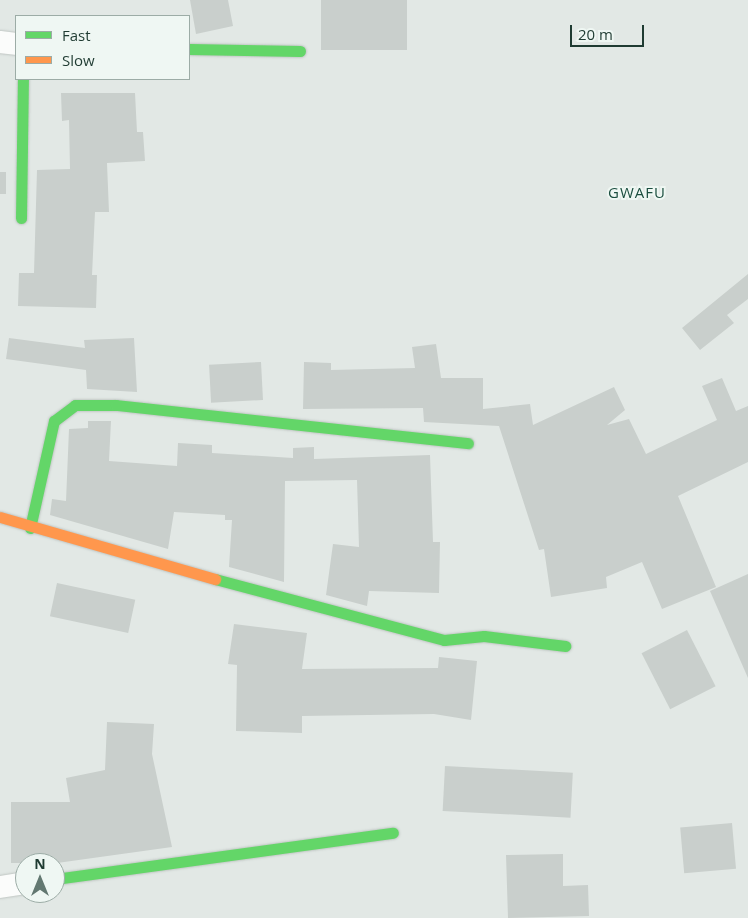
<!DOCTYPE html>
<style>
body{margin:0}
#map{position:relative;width:748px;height:918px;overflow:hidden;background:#e2e8e5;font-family:"Open Sans",sans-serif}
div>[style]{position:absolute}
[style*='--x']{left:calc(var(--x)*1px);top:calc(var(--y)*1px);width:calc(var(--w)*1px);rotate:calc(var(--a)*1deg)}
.building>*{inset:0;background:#c9cfcc;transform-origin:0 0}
.roads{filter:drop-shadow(0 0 1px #bfc5c2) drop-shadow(0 0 1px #bfc5c2)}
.street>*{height:22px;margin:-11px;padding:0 11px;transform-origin:11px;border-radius:11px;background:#fbfcfb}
.fast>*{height:11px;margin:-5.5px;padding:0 5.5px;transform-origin:5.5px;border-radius:5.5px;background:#63d668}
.slow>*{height:11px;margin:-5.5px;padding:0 5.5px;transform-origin:5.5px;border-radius:5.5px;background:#ff974d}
span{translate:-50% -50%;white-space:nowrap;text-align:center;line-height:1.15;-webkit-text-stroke:4px #eff7f3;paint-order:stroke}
.quarter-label{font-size:15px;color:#1b4e3f;letter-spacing:1px}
.legend{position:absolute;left:15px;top:15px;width:175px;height:65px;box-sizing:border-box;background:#eff7f3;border:1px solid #9caca6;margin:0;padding:6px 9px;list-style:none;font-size:15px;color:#1f3b32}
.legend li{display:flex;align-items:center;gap:10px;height:25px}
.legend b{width:25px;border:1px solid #9caca6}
.north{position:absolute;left:15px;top:853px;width:50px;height:50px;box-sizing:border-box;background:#eff7f3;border:1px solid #9caca6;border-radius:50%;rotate:0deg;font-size:14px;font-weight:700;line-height:20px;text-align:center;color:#1f3b32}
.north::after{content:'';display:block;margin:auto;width:18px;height:22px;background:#637871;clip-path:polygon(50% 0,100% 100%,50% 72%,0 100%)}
.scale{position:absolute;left:570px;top:25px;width:74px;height:22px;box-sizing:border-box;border:2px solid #1f3b32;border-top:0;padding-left:6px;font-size:15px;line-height:18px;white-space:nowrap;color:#1f3b32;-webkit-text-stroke:4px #eff7f3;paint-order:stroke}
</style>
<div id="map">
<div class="building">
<div style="clip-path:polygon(190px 0,228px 0,233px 26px,196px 34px)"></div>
<div style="left:321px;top:0;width:86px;height:50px"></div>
<div style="clip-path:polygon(61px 93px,135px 93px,137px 132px,143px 132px,145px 161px,107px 163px,109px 212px,95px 212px,92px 275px,97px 275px,96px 308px,18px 306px,19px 273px,34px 273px,37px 170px,70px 169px,69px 120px,62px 121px)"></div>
<div style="left:0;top:172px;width:6px;height:22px"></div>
<div style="clip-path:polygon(748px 274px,748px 299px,727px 315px,734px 323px,700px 350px,682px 328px)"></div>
<div style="clip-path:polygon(9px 338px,85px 348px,84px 340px,134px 338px,137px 392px,87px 389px,86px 370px,6px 359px)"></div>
<div style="clip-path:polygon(436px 344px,441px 378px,483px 378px,483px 409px,530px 404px,533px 425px,614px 387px,625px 410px,607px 425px,629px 419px,646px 454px,717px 420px,702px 386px,722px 378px,736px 411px,748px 406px,748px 462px,678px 496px,716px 587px,662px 609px,642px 562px,606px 577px,607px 588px,551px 597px,544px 549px,539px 550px,499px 426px,424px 422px,423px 408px,303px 409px,304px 362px,331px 363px,331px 370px,415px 368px,412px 347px)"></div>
<div style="left:261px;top:362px;width:38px;height:52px;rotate:87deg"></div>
<div style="clip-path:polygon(88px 421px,111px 421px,109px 461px,177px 466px,178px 443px,212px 445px,212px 453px,293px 458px,293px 448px,314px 447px,314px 459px,430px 455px,433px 542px,440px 542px,439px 593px,369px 591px,367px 606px,326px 595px,333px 544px,359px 547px,357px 480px,285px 481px,284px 582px,229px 567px,232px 520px,225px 520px,225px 515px,174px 512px,168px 549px,50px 515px,52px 499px,66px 501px,69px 429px,88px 428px)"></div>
<div style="clip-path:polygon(748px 574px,748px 678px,710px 591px)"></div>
<div style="left:57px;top:583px;width:80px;height:34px;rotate:12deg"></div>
<div style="clip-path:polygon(234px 624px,307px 633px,302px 669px,438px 668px,439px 657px,477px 661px,471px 720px,434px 714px,302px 716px,302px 733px,236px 731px,237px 665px,228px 664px)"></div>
<div style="left:687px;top:630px;width:63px;height:51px;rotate:63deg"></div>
<div style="clip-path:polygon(107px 722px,154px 724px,152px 754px,172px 847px,57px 863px,11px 863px,11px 802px,70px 802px,66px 778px,105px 770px)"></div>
<div style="left:445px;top:766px;width:128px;height:45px;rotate:3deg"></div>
<div style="left:732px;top:823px;width:46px;height:52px;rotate:85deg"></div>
<div style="clip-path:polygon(563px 854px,563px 886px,588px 885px,589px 916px,508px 918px,506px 855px)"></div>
</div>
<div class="roads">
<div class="street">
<div style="--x:0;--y:42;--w:16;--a:7"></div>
<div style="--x:0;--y:887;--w:25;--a:-9"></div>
</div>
<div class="fast">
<div style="--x:189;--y:49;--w:111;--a:1"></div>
<div style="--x:21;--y:218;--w:139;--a:-89.2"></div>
<div style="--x:30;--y:528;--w:110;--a:-77.4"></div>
<div style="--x:54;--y:421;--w:26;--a:-37"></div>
<div style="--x:75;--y:405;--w:41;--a:0"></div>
<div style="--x:116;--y:405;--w:354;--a:6.2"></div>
<div style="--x:215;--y:579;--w:237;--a:14.9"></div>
<div style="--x:444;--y:640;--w:40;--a:-5.7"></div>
<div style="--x:484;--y:636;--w:82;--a:7"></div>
<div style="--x:55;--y:879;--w:341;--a:-7.8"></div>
</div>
<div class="slow">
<div style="--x:0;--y:517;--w:224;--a:16.1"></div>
</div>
</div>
<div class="quarter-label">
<span style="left:637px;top:193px">GWAFU</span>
</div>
<ul class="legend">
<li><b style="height:6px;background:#63d668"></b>Fast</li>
<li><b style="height:6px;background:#ff974d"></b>Slow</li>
</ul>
<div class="north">N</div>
<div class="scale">20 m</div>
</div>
